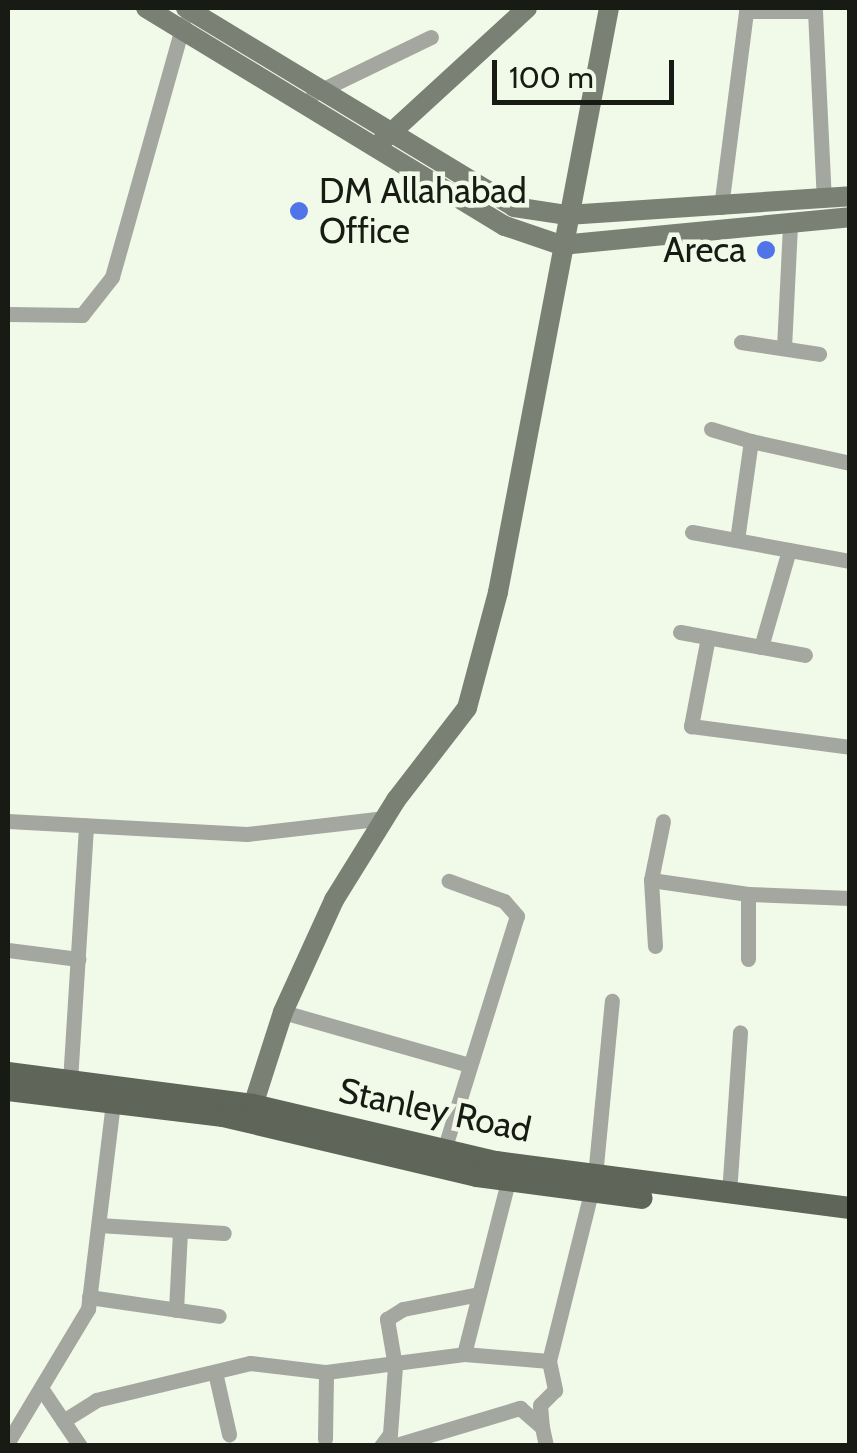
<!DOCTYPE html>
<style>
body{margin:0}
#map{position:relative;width:857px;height:1453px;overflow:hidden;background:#f1fae8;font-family:Cabin,sans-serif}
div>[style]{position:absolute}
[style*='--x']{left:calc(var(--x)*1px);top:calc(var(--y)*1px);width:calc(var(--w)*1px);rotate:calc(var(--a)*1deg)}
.street>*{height:15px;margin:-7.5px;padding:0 7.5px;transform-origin:7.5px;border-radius:7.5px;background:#a3a79f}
.secondary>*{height:20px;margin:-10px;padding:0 10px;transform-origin:10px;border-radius:10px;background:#7b8075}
.primary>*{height:22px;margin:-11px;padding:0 11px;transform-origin:11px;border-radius:11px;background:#5f6558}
.dots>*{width:28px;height:28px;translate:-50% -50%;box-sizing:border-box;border:5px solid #f1fae8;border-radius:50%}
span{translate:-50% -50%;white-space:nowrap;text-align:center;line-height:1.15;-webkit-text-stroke:9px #f1fae8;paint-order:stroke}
.poi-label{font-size:35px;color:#181b14}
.left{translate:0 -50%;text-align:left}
.right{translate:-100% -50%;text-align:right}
.street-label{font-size:35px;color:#181b14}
.frame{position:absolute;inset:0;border:10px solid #181b14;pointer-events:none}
.scale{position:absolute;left:492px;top:60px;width:182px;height:45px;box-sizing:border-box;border:5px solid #181b14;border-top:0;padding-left:12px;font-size:30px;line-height:35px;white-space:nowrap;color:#181b14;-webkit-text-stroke:8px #f1fae8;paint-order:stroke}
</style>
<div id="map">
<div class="street">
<div style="--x:313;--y:94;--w:131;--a:-25.8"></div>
<div style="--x:721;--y:207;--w:198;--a:-82.7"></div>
<div style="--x:746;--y:11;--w:69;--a:0"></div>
<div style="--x:815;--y:11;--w:188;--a:87.3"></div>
<div style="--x:8;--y:314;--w:74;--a:0.8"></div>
<div style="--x:82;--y:315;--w:48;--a:-51.7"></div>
<div style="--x:112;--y:277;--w:263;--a:-74.3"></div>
<div style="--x:741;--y:342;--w:79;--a:8.7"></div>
<div style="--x:784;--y:348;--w:124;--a:-87.2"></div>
<div style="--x:711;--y:429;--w:42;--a:16.7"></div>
<div style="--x:692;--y:532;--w:161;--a:10.4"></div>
<div style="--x:737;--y:540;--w:100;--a:-82"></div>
<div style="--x:751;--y:441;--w:101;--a:12.5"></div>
<div style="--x:680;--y:632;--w:127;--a:10.4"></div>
<div style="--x:708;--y:637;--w:91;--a:100.8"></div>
<div style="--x:691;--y:726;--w:160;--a:7.5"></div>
<div style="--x:761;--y:647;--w:101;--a:-73.9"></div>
<div style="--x:8;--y:821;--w:239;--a:3.1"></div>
<div style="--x:247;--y:834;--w:139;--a:-6.6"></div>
<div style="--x:651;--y:880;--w:98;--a:8.2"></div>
<div style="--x:748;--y:894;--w:102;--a:2.2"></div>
<div style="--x:655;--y:946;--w:66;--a:-93.5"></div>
<div style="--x:651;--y:880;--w:60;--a:-78.5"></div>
<div style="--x:8;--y:950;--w:71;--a:7.3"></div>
<div style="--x:748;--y:959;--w:65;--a:-90"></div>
<div style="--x:283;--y:1012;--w:190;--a:15.9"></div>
<div style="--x:70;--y:1081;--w:256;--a:-86.4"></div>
<div style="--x:444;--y:1150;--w:245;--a:-72.7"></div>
<div style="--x:517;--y:916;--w:20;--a:-131"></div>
<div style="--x:504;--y:901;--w:59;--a:-160"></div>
<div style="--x:729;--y:1194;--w:162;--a:-86.1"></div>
<div style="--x:99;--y:1225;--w:125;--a:3.7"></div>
<div style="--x:89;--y:1297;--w:131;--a:8.3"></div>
<div style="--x:176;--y:1310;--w:79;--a:-87.1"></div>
<div style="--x:464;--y:1354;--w:85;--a:4.7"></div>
<div style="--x:549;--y:1361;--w:30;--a:78"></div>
<div style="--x:555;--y:1390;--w:21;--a:135"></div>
<div style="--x:540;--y:1405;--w:22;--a:85"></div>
<div style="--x:549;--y:1361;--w:191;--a:-76"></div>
<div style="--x:595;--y:1176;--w:176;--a:-84.5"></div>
<div style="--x:215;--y:1372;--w:64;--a:77.3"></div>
<div style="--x:43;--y:1391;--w:66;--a:56.1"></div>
<div style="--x:63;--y:1421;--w:39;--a:-32"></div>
<div style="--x:96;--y:1400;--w:158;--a:-13.5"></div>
<div style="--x:250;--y:1363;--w:77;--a:6.8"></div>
<div style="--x:326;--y:1372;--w:139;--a:-7.4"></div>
<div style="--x:464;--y:1354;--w:178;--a:-75.7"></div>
<div style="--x:325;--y:1439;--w:67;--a:-89.1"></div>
<div style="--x:8;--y:1442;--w:155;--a:-59"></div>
<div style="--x:88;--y:1309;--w:209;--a:-83.1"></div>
<div style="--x:381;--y:1446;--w:15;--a:-53"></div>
<div style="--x:390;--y:1434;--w:68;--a:-85.8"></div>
<div style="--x:395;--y:1366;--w:48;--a:-99.7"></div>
<div style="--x:387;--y:1319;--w:19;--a:-32"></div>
<div style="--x:403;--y:1309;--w:77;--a:-11.2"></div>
<div style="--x:393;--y:1446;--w:133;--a:-16.7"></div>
<div style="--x:520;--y:1408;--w:29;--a:41"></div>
<div style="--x:542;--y:1427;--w:19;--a:78"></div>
</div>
<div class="secondary">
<div style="--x:146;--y:8;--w:420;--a:31.3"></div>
<div style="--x:505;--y:226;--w:59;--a:18.7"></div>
<div style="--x:561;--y:245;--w:290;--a:-5.5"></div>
<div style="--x:186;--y:8;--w:384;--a:31.2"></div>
<div style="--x:514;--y:207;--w:54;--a:8.6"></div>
<div style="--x:567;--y:215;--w:284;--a:-3.8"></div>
<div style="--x:381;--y:142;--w:198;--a:-42.5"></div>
<div style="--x:249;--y:1118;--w:111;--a:-72.2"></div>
<div style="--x:283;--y:1012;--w:123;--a:-65.5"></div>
<div style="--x:334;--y:900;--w:118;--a:-58.2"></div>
<div style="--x:396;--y:800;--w:116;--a:-52.3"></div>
<div style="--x:467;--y:708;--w:120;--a:-75"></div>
<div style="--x:498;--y:592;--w:594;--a:-79.24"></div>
</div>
<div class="primary">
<div style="--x:8;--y:1073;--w:247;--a:7.4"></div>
<div style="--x:253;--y:1105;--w:250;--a:13.2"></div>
<div style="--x:496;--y:1162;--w:357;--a:7.4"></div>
<div style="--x:8;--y:1090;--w:217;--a:6.9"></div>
<div style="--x:223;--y:1116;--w:261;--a:13.3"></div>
<div style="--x:477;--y:1176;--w:166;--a:7.6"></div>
</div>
<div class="dots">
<div style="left:299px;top:211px;background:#5274e9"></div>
<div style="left:766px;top:250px;background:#5274e9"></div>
</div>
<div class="poi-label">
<span class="left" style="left:319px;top:211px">DM Allahabad<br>Office</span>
<span class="right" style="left:746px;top:250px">Areca</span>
</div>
<div class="street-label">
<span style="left:435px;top:1110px;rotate:12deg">Stanley Road</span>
</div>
<div class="frame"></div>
<div class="scale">100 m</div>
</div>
